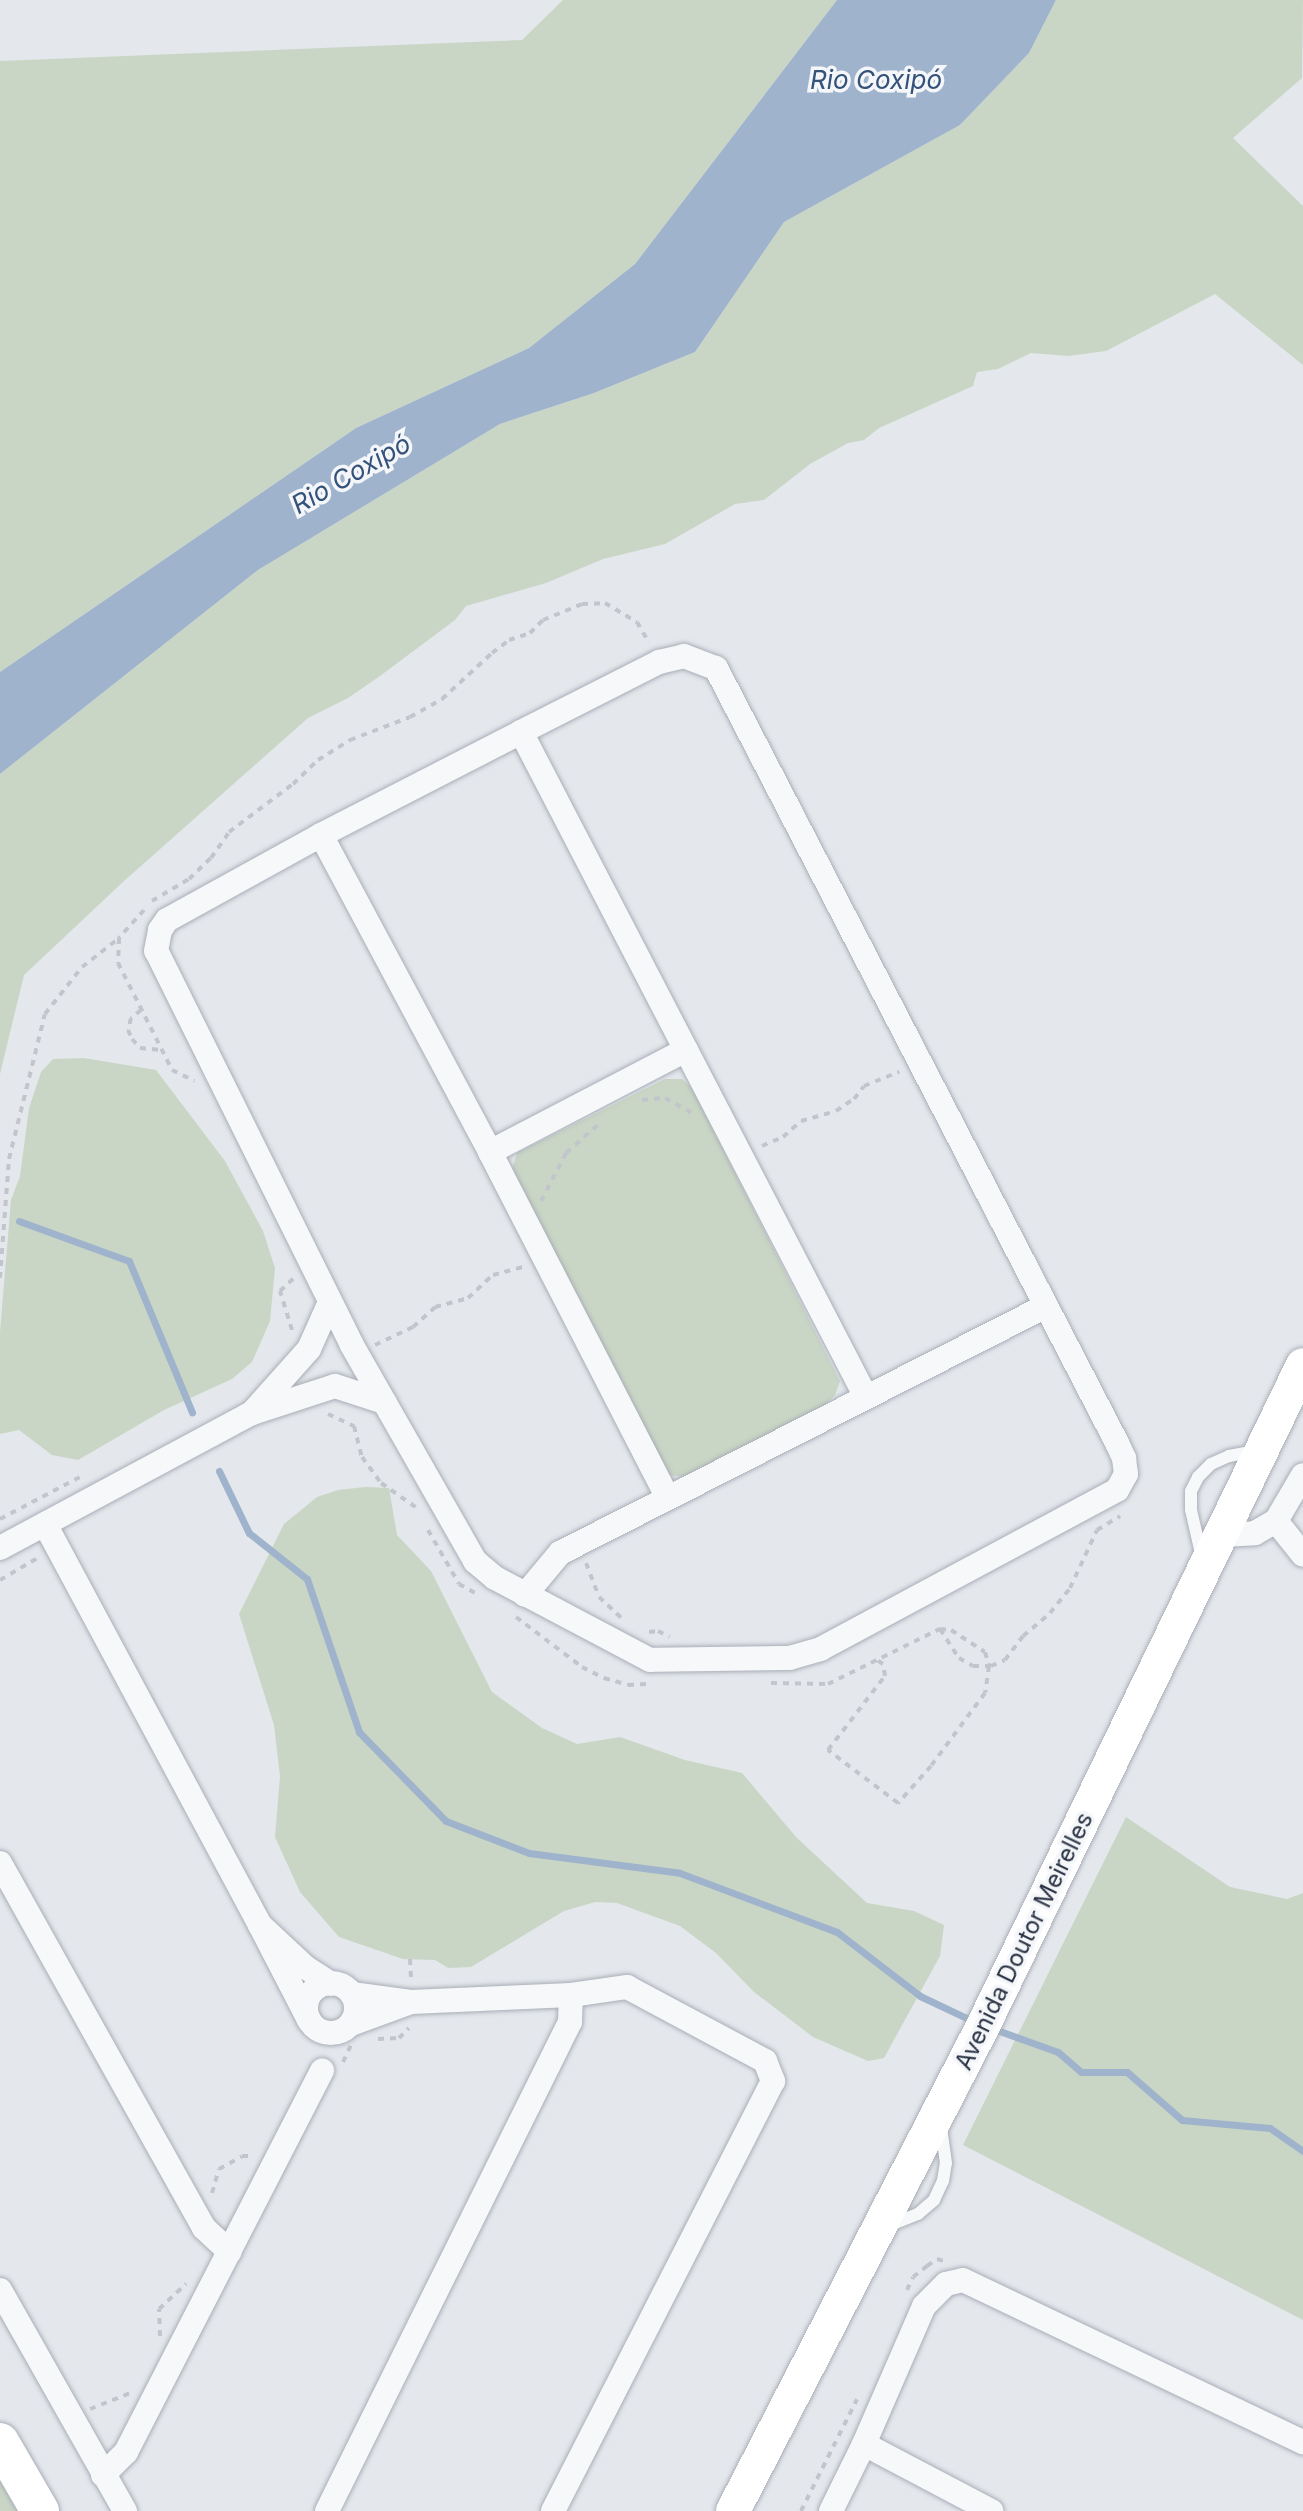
<!DOCTYPE html>
<meta charset="utf-8">
<style>
body{margin:0}
#map{position:relative;width:1303px;height:2511px;overflow:hidden;background:#e4e7ec;font-family:Inter,sans-serif}
div>[style]{position:absolute}
[style*='--x']{left:calc(var(--x)*1px);top:calc(var(--y)*1px);width:calc(var(--w)*1px);rotate:calc(var(--a)*1deg)}
.green>*{inset:0;background:#c9d6c5}
.water>*{inset:0;background:#9fb4cc}
.stream>*{height:7px;margin:-3.5px;padding:0 3.5px;transform-origin:3.5px;border-radius:3.5px;background:#9fb4cc}
.path>*{height:4px;margin-top:-2px;transform-origin:0;background:repeating-linear-gradient(90deg,#c2c5cb 0 6px,transparent 0 12px)}
.roads{filter:drop-shadow(0 0 2px #a9aeb7) drop-shadow(0 0 2px #a9aeb7)}
.lane>*{height:12px;margin:-6px;padding:0 6px;transform-origin:6px;border-radius:6px;background:#f7f8fa}
.street>*{height:24px;margin:-12px;padding:0 12px;transform-origin:12px;border-radius:12px;background:#f7f8fa}
.street>.ring{margin:-12px;padding:0;box-sizing:content-box;background:none;border:24px solid #f7f8fa;border-radius:50%}
.secondary>*{height:34px;margin:-17px;padding:0 17px;transform-origin:17px;border-radius:17px;background:#fff}
.primary>*{height:38px;margin:-19px;padding:0 19px;transform-origin:19px;border-radius:19px;background:#fff}
span{translate:-50% -50%;white-space:nowrap;text-align:center;line-height:1.15;-webkit-text-stroke:7px #f4f6f9;paint-order:stroke}
.street-label{font-size:24px;color:#2b3445}
.water-label{font-size:26px;color:#34527a;font-style:italic}
</style>
<div id="map">
<div class="green">
<div style="clip-path:polygon(563px 0,837px 0,635px 264px,529px 348px,356px 428px,0 672px,0 61px,522px 40px)"></div>
<div style="clip-path:polygon(1056px 0,1303px 0,1302px 78px,1233px 138px,1303px 206px,1303px 365px,1215px 294px,1106px 351px,1068px 356px,1031px 353px,998px 369px,977px 372px,973px 386px,879px 428px,864px 440px,848px 443px,810px 464px,764px 500px,735px 504px,665px 544px,603px 559px,546px 583px,466px 606px,455px 620px,380px 676px,348px 698px,308px 718px,124px 881px,24px 975px,0 1074px,0 774px,258px 570px,500px 424px,594px 393px,695px 352px,784px 222px,960px 125px,1029px 53px)"></div>
<div style="clip-path:polygon(84px 1058px,156px 1070px,225px 1161px,263px 1231px,275px 1268px,270px 1321px,252px 1362px,232px 1379px,164px 1410px,78px 1460px,52px 1455px,19px 1430px,0 1434px,0 1332px,11px 1200px,20px 1176px,29px 1108px,41px 1072px,53px 1059px)"></div>
<div style="clip-path:polygon(665px 1079px,682px 1079px,692px 1088px,840px 1381px,835px 1395px,823px 1407px,684px 1477px,668px 1475px,511px 1173px,517px 1153px)"></div>
<div style="clip-path:polygon(365px 1487px,389px 1488px,397px 1535px,431px 1571px,492px 1692px,542px 1728px,577px 1744px,620px 1737px,685px 1760px,742px 1773px,797px 1838px,867px 1903px,914px 1911px,944px 1925px,940px 1956px,884px 2058px,868px 2061px,813px 2037px,754px 1992px,716px 1953px,680px 1926px,617px 1903px,595px 1902px,564px 1911px,471px 1967px,448px 1968px,435px 1960px,403px 1959px,339px 1937px,300px 1892px,275px 1837px,280px 1776px,274px 1725px,239px 1614px,284px 1524px,317px 1497px,338px 1490px)"></div>
<div style="clip-path:polygon(1126px 1817px,1230px 1887px,1287px 1899px,1303px 1893px,1303px 2320px,963px 2145px)"></div>
<div style="clip-path:polygon(0 2478px,18px 2511px,0 2511px)"></div>
</div>
<div class="water">
<div style="clip-path:polygon(837px 0,1056px 0,1029px 53px,960px 125px,784px 222px,695px 352px,594px 393px,500px 424px,258px 570px,0 774px,0 672px,356px 428px,529px 348px,635px 264px)"></div>
</div>
<div class="stream">
<div style="--x:19;--y:1221;--w:117;--a:20"></div>
<div style="--x:129;--y:1261;--w:164;--a:67.4"></div>
<div style="--x:219;--y:1471;--w:69;--a:64.2"></div>
<div style="--x:249;--y:1533;--w:74;--a:38.4"></div>
<div style="--x:307;--y:1579;--w:162;--a:71.2"></div>
<div style="--x:359;--y:1732;--w:124;--a:45.7"></div>
<div style="--x:446;--y:1821;--w:89;--a:21.1"></div>
<div style="--x:529;--y:1853;--w:152;--a:7.5"></div>
<div style="--x:680;--y:1873;--w:168;--a:20.6"></div>
<div style="--x:837;--y:1932;--w:105;--a:37.6"></div>
<div style="--x:920;--y:1996;--w:61;--a:25.3"></div>
<div style="--x:994;--y:2029;--w:68;--a:19.8"></div>
<div style="--x:1058;--y:2052;--w:30;--a:41"></div>
<div style="--x:1081;--y:2072;--w:46;--a:0"></div>
<div style="--x:1127;--y:2072;--w:73;--a:41.1"></div>
<div style="--x:1182;--y:2120;--w:88;--a:5.2"></div>
<div style="--x:1270;--y:2128;--w:40;--a:34.9"></div>
</div>
<div class="path">
<div style="--x:152;--y:901;--w:43;--a:-30.7"></div>
<div style="--x:189;--y:879;--w:30;--a:-44"></div>
<div style="--x:211;--y:858;--w:32;--a:-55"></div>
<div style="--x:229;--y:832;--w:80;--a:-36.9"></div>
<div style="--x:293;--y:784;--w:35;--a:-44"></div>
<div style="--x:318;--y:760;--w:38;--a:-32"></div>
<div style="--x:350;--y:740;--w:64;--a:-21"></div>
<div style="--x:410;--y:717;--w:37;--a:-29"></div>
<div style="--x:442;--y:699;--w:68;--a:-42.6"></div>
<div style="--x:492;--y:653;--w:21;--a:-37"></div>
<div style="--x:509;--y:640;--w:22;--a:-18"></div>
<div style="--x:530;--y:633;--w:18;--a:-45"></div>
<div style="--x:543;--y:620;--w:42;--a:-22.3"></div>
<div style="--x:582;--y:604;--w:23;--a:-2"></div>
<div style="--x:605;--y:603;--w:37;--a:31"></div>
<div style="--x:637;--y:622;--w:24;--a:60"></div>
<div style="--x:144;--y:910;--w:38;--a:132"></div>
<div style="--x:119;--y:938;--w:25;--a:92"></div>
<div style="--x:118;--y:963;--w:120;--a:63.2"></div>
<div style="--x:172;--y:1070;--w:25;--a:26"></div>
<div style="--x:141;--y:1010;--w:13;--a:141"></div>
<div style="--x:131;--y:1018;--w:12;--a:104"></div>
<div style="--x:128;--y:1030;--w:10;--a:66"></div>
<div style="--x:132;--y:1039;--w:12;--a:48"></div>
<div style="--x:140;--y:1048;--w:22;--a:5"></div>
<div style="--x:642;--y:1100;--w:23;--a:-5"></div>
<div style="--x:665;--y:1098;--w:31;--a:29"></div>
<div style="--x:762;--y:1146;--w:23;--a:-23"></div>
<div style="--x:783;--y:1137;--w:24;--a:-42"></div>
<div style="--x:801;--y:1121;--w:36;--a:-16"></div>
<div style="--x:836;--y:1111;--w:22;--a:-34"></div>
<div style="--x:854;--y:1099;--w:16;--a:-52"></div>
<div style="--x:864;--y:1086;--w:38;--a:-22"></div>
<div style="--x:541;--y:1201;--w:54;--a:-62.5"></div>
<div style="--x:566;--y:1153;--w:45;--a:-41.4"></div>
<div style="--x:0;--y:1278;--w:119;--a:-85.7"></div>
<div style="--x:9;--y:1159;--w:149;--a:-76.1"></div>
<div style="--x:45;--y:1014;--w:60;--a:-51.8"></div>
<div style="--x:82;--y:967;--w:46;--a:-37.9"></div>
<div style="--x:292;--y:1330;--w:41;--a:-107.1"></div>
<div style="--x:280;--y:1291;--w:18;--a:-43"></div>
<div style="--x:375;--y:1345;--w:42;--a:-25.3"></div>
<div style="--x:413;--y:1327;--w:30;--a:-42"></div>
<div style="--x:435;--y:1307;--w:34;--a:-15"></div>
<div style="--x:468;--y:1298;--w:34;--a:-43"></div>
<div style="--x:493;--y:1275;--w:31;--a:-15"></div>
<div style="--x:328;--y:1414;--w:29;--a:25"></div>
<div style="--x:354;--y:1426;--w:32;--a:76"></div>
<div style="--x:362;--y:1457;--w:32;--a:54"></div>
<div style="--x:381;--y:1483;--w:44;--a:34.8"></div>
<div style="--x:0;--y:1519;--w:93;--a:-27.7"></div>
<div style="--x:428;--y:1530;--w:62;--a:60.1"></div>
<div style="--x:459;--y:1584;--w:21;--a:29"></div>
<div style="--x:586;--y:1563;--w:36;--a:69"></div>
<div style="--x:599;--y:1597;--w:34;--a:43"></div>
<div style="--x:0;--y:1580;--w:45;--a:-30.5"></div>
<div style="--x:516;--y:1617;--w:83;--a:37.1"></div>
<div style="--x:582;--y:1667;--w:25;--a:27"></div>
<div style="--x:604;--y:1678;--w:25;--a:16"></div>
<div style="--x:628;--y:1685;--w:18;--a:-3"></div>
<div style="--x:940;--y:1629;--w:35;--a:57"></div>
<div style="--x:959;--y:1658;--w:16;--a:30"></div>
<div style="--x:973;--y:1666;--w:18;--a:0"></div>
<div style="--x:991;--y:1666;--w:15;--a:-23"></div>
<div style="--x:1005;--y:1660;--w:30;--a:-53"></div>
<div style="--x:1023;--y:1636;--w:35;--a:-40"></div>
<div style="--x:1050;--y:1613;--w:32;--a:-51"></div>
<div style="--x:1070;--y:1588;--w:64;--a:-65"></div>
<div style="--x:1097;--y:1530;--w:27;--a:-31"></div>
<div style="--x:649;--y:1632;--w:9;--a:-6"></div>
<div style="--x:658;--y:1631;--w:13;--a:27"></div>
<div style="--x:771;--y:1683;--w:57;--a:1"></div>
<div style="--x:828;--y:1684;--w:125;--a:-26.2"></div>
<div style="--x:940;--y:1629;--w:11;--a:5"></div>
<div style="--x:951;--y:1630;--w:40;--a:32.9"></div>
<div style="--x:985;--y:1652;--w:15;--a:74"></div>
<div style="--x:989;--y:1666;--w:27;--a:98"></div>
<div style="--x:985;--y:1693;--w:91;--a:126.5"></div>
<div style="--x:931;--y:1766;--w:50;--a:131.7"></div>
<div style="--x:898;--y:1803;--w:88;--a:-142.9"></div>
<div style="--x:828;--y:1750;--w:93;--a:-52.4"></div>
<div style="--x:885;--y:1676;--w:12;--a:-99"></div>
<div style="--x:883;--y:1664;--w:7;--a:-146"></div>
<div style="--x:410;--y:1959;--w:21;--a:87"></div>
<div style="--x:378;--y:2039;--w:21;--a:-3"></div>
<div style="--x:399;--y:2038;--w:14;--a:-45"></div>
<div style="--x:343;--y:2062;--w:19;--a:-65"></div>
<div style="--x:212;--y:2193;--w:25;--a:-74"></div>
<div style="--x:219;--y:2169;--w:26;--a:-29"></div>
<div style="--x:242;--y:2156;--w:11;--a:0"></div>
<div style="--x:907;--y:2290;--w:14;--a:-65"></div>
<div style="--x:913;--y:2277;--w:18;--a:-38"></div>
<div style="--x:927;--y:2266;--w:12;--a:-35"></div>
<div style="--x:937;--y:2259;--w:7;--a:16"></div>
<div style="--x:160;--y:2336;--w:27;--a:-92"></div>
<div style="--x:159;--y:2309;--w:37;--a:-43"></div>
<div style="--x:90;--y:2409;--w:43;--a:-21.8"></div>
<div style="--x:801;--y:2511;--w:125;--a:-63.4"></div>
</div>
<div class="roads">
<div class="lane">
<div style="--x:1202;--y:1558;--w:49;--a:-102.9"></div>
<div style="--x:1191;--y:1510;--w:19;--a:-90"></div>
<div style="--x:1191;--y:1491;--w:16;--a:-63"></div>
<div style="--x:1198;--y:1477;--w:18;--a:-45"></div>
<div style="--x:1211;--y:1464;--w:20;--a:-24"></div>
<div style="--x:1229;--y:1456;--w:26;--a:-11"></div>
<div style="--x:888;--y:2226;--w:32;--a:-22"></div>
<div style="--x:918;--y:2214;--w:21;--a:-41"></div>
<div style="--x:934;--y:2200;--w:21;--a:-65"></div>
<div style="--x:943;--y:2181;--w:18;--a:-81"></div>
<div style="--x:946;--y:2163;--w:37;--a:-98"></div>
</div>
<div class="street">
<div style="--x:684;--y:656;--w:34;--a:21"></div>
<div style="--x:716;--y:668;--w:873;--a:62.64"></div>
<div style="--x:1117;--y:1443;--w:17;--a:65"></div>
<div style="--x:1124;--y:1458;--w:16;--a:83"></div>
<div style="--x:1126;--y:1474;--w:18;--a:119"></div>
<div style="--x:1117;--y:1490;--w:336;--a:151.8"></div>
<div style="--x:821;--y:1649;--w:32;--a:164"></div>
<div style="--x:790;--y:1658;--w:140;--a:179.2"></div>
<div style="--x:650;--y:1660;--w:175;--a:-152.1"></div>
<div style="--x:495;--y:1578;--w:26;--a:-140"></div>
<div style="--x:475;--y:1561;--w:249;--a:-119.7"></div>
<div style="--x:352;--y:1345;--w:440;--a:-116.4"></div>
<div style="--x:156;--y:951;--w:21;--a:-79"></div>
<div style="--x:160;--y:930;--w:12;--a:-55"></div>
<div style="--x:167;--y:920;--w:176;--a:-28.9"></div>
<div style="--x:321;--y:835;--w:225;--a:-27.2"></div>
<div style="--x:521;--y:732;--w:155;--a:-26.9"></div>
<div style="--x:659;--y:662;--w:26;--a:-13"></div>
<div style="--x:521;--y:732;--w:749;--a:62.58"></div>
<div style="--x:321;--y:835;--w:359;--a:61.9"></div>
<div style="--x:490;--y:1152;--w:389;--a:62.8"></div>
<div style="--x:490;--y:1152;--w:221;--a:-27.5"></div>
<div style="--x:330;--y:1302;--w:51;--a:114.1"></div>
<div style="--x:309;--y:1349;--w:86;--a:131.7"></div>
<div style="--x:252;--y:1413;--w:87;--a:-18"></div>
<div style="--x:335;--y:1386;--w:52;--a:18.1"></div>
<div style="--x:1276;--y:1521;--w:43;--a:51.5"></div>
<div style="--x:45;--y:1524;--w:455;--a:61.8"></div>
<div style="--x:1222;--y:1535;--w:33;--a:-3"></div>
<div style="--x:1255;--y:1533;--w:24;--a:-30"></div>
<div style="--x:1276;--y:1521;--w:53;--a:-59.6"></div>
<div style="--x:0;--y:1548;--w:286;--a:-28.2"></div>
<div style="--x:525;--y:1595;--w:55;--a:-50.2"></div>
<div style="--x:560;--y:1553;--w:545;--a:-26.94"></div>
<div style="--x:0;--y:1863;--w:418;--a:60.8"></div>
<div style="--x:204;--y:2228;--w:35;--a:43"></div>
<div class="ring" style="left:306px;top:1983px;width:26px;height:26px"></div>
<div style="--x:411;--y:2002;--w:160;--a:-2.5"></div>
<div style="--x:571;--y:1995;--w:57;--a:-8.1"></div>
<div style="--x:627;--y:1987;--w:157;--a:28.2"></div>
<div style="--x:765;--y:2061;--w:22;--a:68"></div>
<div style="--x:773;--y:2081;--w:483;--a:117.1"></div>
<div style="--x:309;--y:2020;--w:107;--a:-117.3"></div>
<div style="--x:260;--y:1925;--w:62;--a:43"></div>
<div style="--x:305;--y:1967;--w:31;--a:33"></div>
<div style="--x:351;--y:2024;--w:64;--a:-20.1"></div>
<div style="--x:411;--y:2002;--w:60;--a:-172.3"></div>
<div style="--x:0;--y:2290;--w:254;--a:60.5"></div>
<div style="--x:864;--y:2444;--w:144;--a:27.8"></div>
<div style="--x:103;--y:2475;--w:33;--a:-45"></div>
<div style="--x:126;--y:2452;--w:429;--a:-62.8"></div>
<div style="--x:327;--y:2511;--w:546;--a:-63.58"></div>
<div style="--x:570;--y:2022;--w:27;--a:-88"></div>
<div style="--x:831;--y:2511;--w:75;--a:-63.8"></div>
<div style="--x:864;--y:2444;--w:150;--a:-66.5"></div>
<div style="--x:924;--y:2306;--w:31;--a:-45"></div>
<div style="--x:946;--y:2284;--w:17;--a:-13"></div>
<div style="--x:963;--y:2280;--w:377;--a:25.5"></div>
</div>
<div class="secondary">
<div style="--x:733;--y:2511;--w:546;--a:-62.73"></div>
<div style="--x:983;--y:2026;--w:734;--a:-64.17"></div>
</div>
<div class="primary">
<div style="--x:0;--y:2442;--w:80;--a:59.9"></div>
</div>
</div>
<div class="street-label">
<span style="left:1024px;top:1941px;rotate:-64deg">Avenida Doutor Meirelles</span>
</div>
<div class="water-label">
<span style="left:876px;top:80px">Rio Coxipó</span>
<span style="left:351px;top:474px;rotate:-30deg">Rio Coxipó</span>
</div>
</div>
